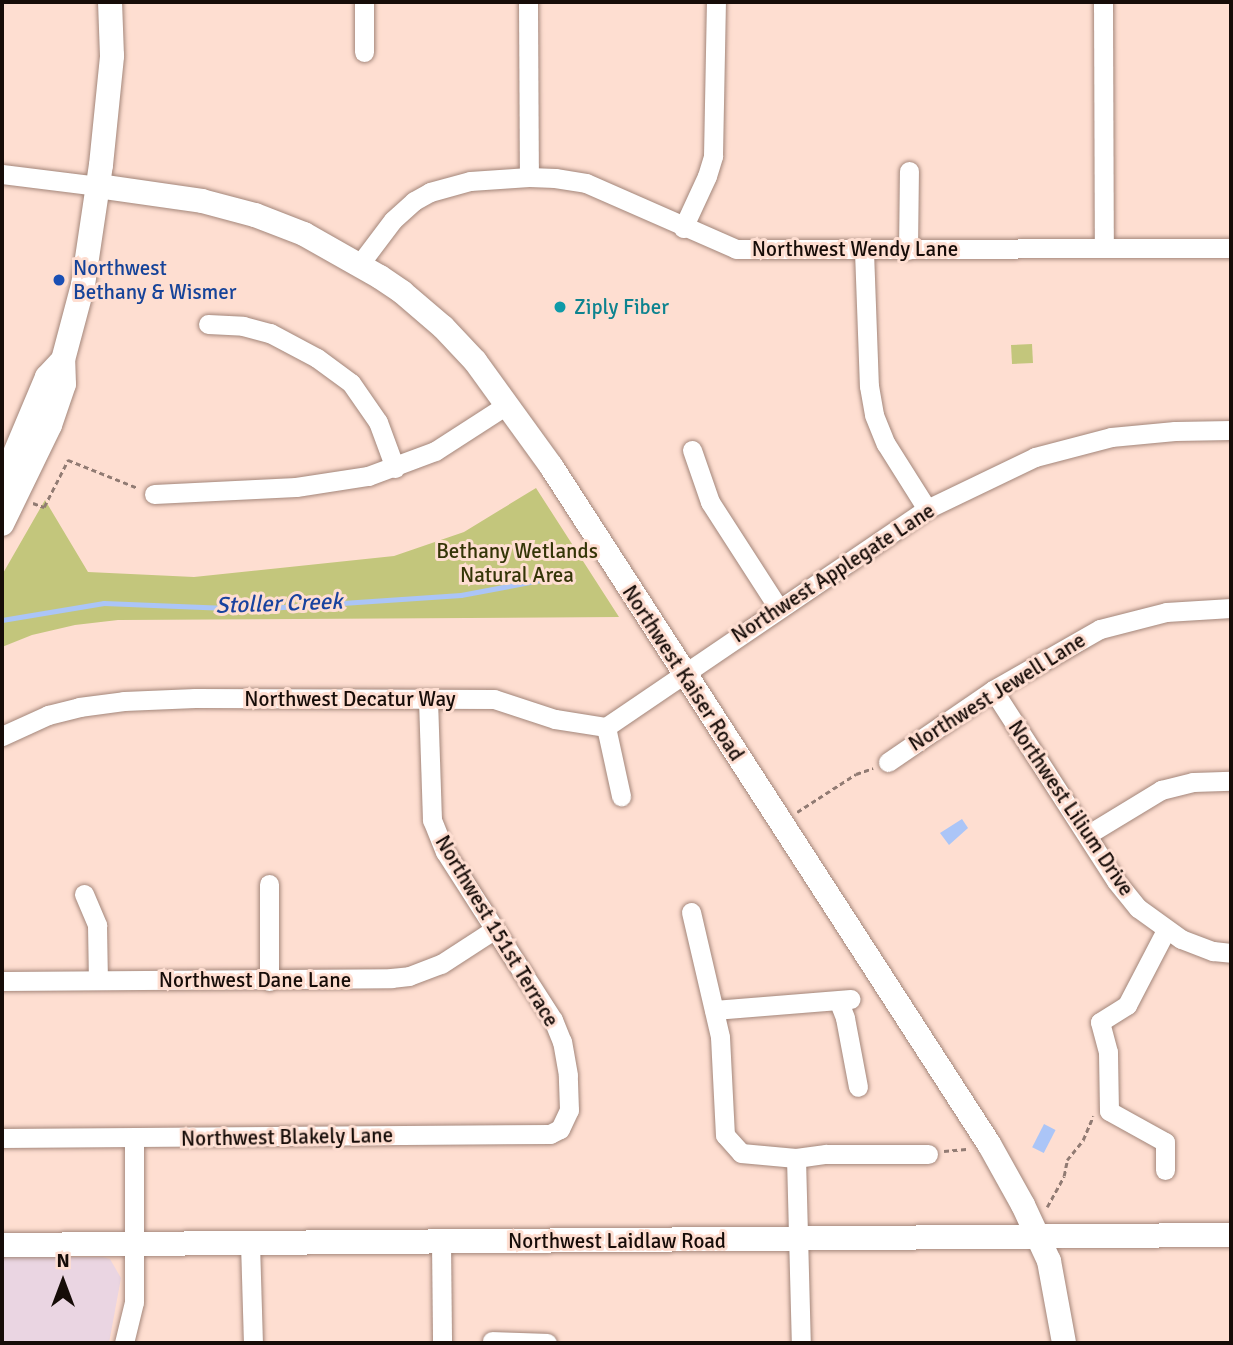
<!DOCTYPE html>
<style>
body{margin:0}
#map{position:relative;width:1233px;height:1345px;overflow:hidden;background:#feded1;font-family:Signika,sans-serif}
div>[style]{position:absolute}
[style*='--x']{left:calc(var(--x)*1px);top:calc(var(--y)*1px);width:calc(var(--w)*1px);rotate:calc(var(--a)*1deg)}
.commercial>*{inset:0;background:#ead5e2}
.green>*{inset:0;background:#c3c67c;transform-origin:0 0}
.water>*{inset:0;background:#abc5f7;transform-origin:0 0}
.stream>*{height:4.5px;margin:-2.25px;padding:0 2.25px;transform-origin:2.25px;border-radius:2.25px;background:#abc5f7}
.path>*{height:2.5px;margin-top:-1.25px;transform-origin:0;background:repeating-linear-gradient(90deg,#917b73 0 5px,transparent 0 8.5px)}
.roads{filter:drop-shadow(0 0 2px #a3867a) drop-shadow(0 0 2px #a3867a)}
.minor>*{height:19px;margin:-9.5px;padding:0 9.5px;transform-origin:9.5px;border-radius:9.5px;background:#fff}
.major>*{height:24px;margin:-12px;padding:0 12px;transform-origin:12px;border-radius:12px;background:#fff}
.dots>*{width:19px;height:19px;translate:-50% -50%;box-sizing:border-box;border:4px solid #feded1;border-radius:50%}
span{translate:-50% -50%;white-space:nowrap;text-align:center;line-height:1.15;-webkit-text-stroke:6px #feded1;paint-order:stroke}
.street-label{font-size:21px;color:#160c08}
.transit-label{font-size:21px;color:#164399}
.left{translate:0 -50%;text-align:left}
.culture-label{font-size:21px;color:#0d838f}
.park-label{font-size:21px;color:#343507}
.water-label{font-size:23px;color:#19439f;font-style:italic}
.frame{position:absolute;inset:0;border:4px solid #160c08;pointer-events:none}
.north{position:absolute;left:28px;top:1247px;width:70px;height:70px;-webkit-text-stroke:5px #feded1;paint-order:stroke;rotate:0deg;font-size:19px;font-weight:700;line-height:28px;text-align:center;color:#160c08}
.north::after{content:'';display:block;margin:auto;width:24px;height:32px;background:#160c08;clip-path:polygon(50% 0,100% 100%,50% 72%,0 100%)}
</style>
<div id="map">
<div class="commercial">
<div style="clip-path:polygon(2px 1257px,103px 1257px,110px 1259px,121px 1278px,109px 1343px,2px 1343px)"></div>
</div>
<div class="green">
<div style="left:1032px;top:344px;width:19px;height:21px;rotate:87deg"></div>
<div style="clip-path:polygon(536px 488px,619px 617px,118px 620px,75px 625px,32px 635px,2px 647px,2px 575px,45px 500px,88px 572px,194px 577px,394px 556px,464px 532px)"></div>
</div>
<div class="water">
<div style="clip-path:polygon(962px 819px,968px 828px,949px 845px,940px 833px)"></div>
<div style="left:1044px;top:1124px;width:13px;height:26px;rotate:27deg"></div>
</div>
<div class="stream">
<div style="--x:2;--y:620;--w:103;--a:-9.5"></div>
<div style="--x:104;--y:603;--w:148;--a:2.3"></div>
<div style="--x:252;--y:609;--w:209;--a:-3.8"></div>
<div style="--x:461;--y:595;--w:98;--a:-10.6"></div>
</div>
<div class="path">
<div style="--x:33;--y:503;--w:12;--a:20"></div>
<div style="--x:44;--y:507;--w:53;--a:-62.9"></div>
<div style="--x:68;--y:460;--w:75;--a:21.8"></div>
<div style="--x:797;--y:812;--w:70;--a:-32.8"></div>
<div style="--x:856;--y:774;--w:18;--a:-19"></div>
<div style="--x:944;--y:1151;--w:25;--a:-5"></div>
<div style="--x:1047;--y:1207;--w:35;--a:-61"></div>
<div style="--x:1064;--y:1176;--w:16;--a:-79"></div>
<div style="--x:1067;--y:1160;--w:26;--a:-51"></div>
<div style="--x:1083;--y:1140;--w:26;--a:-67"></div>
</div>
<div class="roads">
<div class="minor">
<div style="--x:364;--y:2;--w:50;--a:90"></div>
<div style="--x:528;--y:2;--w:175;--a:89.7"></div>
<div style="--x:1103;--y:2;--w:246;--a:89.8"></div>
<div style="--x:2;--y:174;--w:97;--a:7.1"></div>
<div style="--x:683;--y:228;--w:57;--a:-65.2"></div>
<div style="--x:707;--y:176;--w:21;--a:-73"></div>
<div style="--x:713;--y:156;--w:154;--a:-88.9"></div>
<div style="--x:908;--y:250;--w:79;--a:-89.3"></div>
<div style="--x:864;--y:251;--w:135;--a:87.9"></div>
<div style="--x:869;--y:386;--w:29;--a:80"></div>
<div style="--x:874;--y:415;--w:31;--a:68"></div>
<div style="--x:886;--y:444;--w:77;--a:57.8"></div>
<div style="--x:359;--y:265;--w:56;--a:-52.9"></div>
<div style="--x:393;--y:220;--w:28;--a:-42"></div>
<div style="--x:414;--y:201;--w:18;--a:-29"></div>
<div style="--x:430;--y:192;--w:41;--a:-15.4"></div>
<div style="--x:470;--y:181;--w:59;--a:-3.9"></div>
<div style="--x:529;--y:177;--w:26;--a:2"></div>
<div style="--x:555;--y:178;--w:31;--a:9"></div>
<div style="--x:586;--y:183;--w:164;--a:23.7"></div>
<div style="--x:736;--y:249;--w:495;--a:-0.1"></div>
<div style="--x:208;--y:324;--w:35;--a:3"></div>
<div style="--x:243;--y:326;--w:28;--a:15"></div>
<div style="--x:270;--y:333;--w:53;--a:28"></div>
<div style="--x:317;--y:358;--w:42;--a:36.3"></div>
<div style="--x:351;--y:383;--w:47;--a:55.3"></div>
<div style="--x:378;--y:422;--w:49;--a:69.7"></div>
<div style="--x:692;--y:450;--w:55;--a:70.9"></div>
<div style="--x:710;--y:502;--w:127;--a:57.2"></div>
<div style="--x:154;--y:494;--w:142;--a:-2.8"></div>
<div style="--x:296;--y:487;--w:73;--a:-8.7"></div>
<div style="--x:368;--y:476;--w:72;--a:-20.5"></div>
<div style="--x:435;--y:451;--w:87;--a:-32.8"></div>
<div style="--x:993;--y:690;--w:227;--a:57.2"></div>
<div style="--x:1116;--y:881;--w:35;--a:51"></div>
<div style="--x:1138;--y:908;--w:53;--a:35.8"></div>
<div style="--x:1181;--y:939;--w:34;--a:21"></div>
<div style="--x:1213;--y:951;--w:18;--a:6"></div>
<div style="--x:606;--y:727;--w:71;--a:77.7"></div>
<div style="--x:2;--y:736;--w:51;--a:-24.5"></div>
<div style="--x:48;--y:715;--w:32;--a:-14"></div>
<div style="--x:79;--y:707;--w:45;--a:-7.6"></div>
<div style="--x:124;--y:701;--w:71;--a:-2.4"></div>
<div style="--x:195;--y:698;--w:299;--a:0.2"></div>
<div style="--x:494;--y:699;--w:64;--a:18.2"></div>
<div style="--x:555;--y:719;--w:52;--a:8.9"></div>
<div style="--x:606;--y:727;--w:388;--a:-34.2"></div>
<div style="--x:927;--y:509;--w:120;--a:-25.7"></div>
<div style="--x:1035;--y:457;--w:79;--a:-14.7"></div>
<div style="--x:1111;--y:437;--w:64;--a:-5.4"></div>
<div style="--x:1175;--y:431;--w:56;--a:-1"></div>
<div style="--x:888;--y:762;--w:127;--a:-34.4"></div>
<div style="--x:993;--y:690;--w:123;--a:-29.7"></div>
<div style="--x:1100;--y:629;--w:68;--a:-14.4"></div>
<div style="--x:1166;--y:612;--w:65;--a:-3.5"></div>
<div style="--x:1087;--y:835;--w:87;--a:-31.3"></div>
<div style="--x:1161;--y:790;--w:33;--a:-14"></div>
<div style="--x:1193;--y:782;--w:38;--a:-2"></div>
<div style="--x:269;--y:884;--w:97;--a:90"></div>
<div style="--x:84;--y:894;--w:34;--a:67"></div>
<div style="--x:97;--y:925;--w:55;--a:89"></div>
<div style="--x:691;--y:912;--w:128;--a:76.9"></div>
<div style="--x:720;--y:1037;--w:98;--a:87.1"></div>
<div style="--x:725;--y:1135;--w:24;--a:48"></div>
<div style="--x:741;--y:1153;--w:55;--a:5.2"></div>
<div style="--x:796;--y:1158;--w:185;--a:88.5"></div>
<div style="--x:2;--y:981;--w:389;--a:-0.4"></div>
<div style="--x:391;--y:978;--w:18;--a:-6"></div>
<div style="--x:409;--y:976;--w:34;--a:-21"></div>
<div style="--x:441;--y:964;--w:64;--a:-32.9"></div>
<div style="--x:839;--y:1002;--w:17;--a:69"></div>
<div style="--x:845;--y:1018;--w:70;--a:79.3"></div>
<div style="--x:714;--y:1010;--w:137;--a:-4.6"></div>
<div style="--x:2;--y:1138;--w:548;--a:-0.42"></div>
<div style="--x:550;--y:1134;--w:11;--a:-27"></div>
<div style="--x:560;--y:1129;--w:21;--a:-65"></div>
<div style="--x:569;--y:1110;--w:35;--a:-92"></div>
<div style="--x:568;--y:1075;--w:34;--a:-100"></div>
<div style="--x:562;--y:1042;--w:24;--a:-112"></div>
<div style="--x:553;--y:1020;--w:200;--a:-122.7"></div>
<div style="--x:445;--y:852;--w:35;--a:-112"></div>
<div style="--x:432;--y:820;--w:120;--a:-91.9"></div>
<div style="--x:796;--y:1158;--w:30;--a:-8"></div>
<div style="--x:826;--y:1154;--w:102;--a:0"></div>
<div style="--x:1165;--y:1170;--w:28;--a:-90"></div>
<div style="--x:1165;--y:1142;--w:64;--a:-151"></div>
<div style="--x:1109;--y:1111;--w:59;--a:-91"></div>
<div style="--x:1108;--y:1052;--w:31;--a:-105"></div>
<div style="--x:1100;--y:1022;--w:32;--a:-32"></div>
<div style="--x:1127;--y:1005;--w:85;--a:-62.5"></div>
<div style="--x:441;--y:1242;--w:101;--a:89.4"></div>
<div style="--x:250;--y:1243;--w:100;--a:88.3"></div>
<div style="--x:492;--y:1341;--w:55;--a:2.1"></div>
<div style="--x:124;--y:1343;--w:42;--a:-76.3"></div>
<div style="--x:134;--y:1302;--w:164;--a:-90"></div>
</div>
<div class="major">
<div style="--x:98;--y:186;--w:105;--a:8.2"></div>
<div style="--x:202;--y:201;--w:55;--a:14.8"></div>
<div style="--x:255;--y:215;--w:53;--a:21.2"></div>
<div style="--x:304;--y:234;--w:87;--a:29.5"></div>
<div style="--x:380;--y:277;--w:27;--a:34"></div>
<div style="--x:402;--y:292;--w:54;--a:40.5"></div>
<div style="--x:443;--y:327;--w:47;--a:46.7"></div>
<div style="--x:475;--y:361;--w:130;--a:54.1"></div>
<div style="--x:551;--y:466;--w:807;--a:57.14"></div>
<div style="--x:989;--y:1144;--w:70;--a:60.9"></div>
<div style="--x:1023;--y:1205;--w:62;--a:65.1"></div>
<div style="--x:1049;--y:1261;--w:83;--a:79.6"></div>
<div style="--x:2;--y:484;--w:116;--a:-67.2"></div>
<div style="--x:47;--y:377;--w:23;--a:-47"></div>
<div style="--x:2;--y:524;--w:110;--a:-64.1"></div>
<div style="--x:50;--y:425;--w:43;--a:-71.1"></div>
<div style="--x:64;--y:384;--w:24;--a:-92"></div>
<div style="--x:63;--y:360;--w:78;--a:-75.1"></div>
<div style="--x:83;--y:285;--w:121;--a:-81.5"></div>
<div style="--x:101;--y:165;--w:110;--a:-84.2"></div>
<div style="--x:112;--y:56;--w:54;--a:-92.1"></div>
<div style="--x:2;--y:1245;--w:1229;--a:-0.47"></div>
</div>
</div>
<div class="dots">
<div style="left:59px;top:280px;background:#1a4fb4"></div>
<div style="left:560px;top:307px;background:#0f9aa8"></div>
</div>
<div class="street-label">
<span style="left:855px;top:249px">Northwest Wendy Lane</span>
<span style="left:833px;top:573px;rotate:-33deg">Northwest Applegate Lane</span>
<span style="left:683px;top:673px;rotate:57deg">Northwest Kaiser Road</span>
<span style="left:997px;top:692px;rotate:-32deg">Northwest Jewell Lane</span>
<span style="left:350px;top:699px">Northwest Decatur Way</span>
<span style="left:1071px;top:808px;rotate:56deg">Northwest Lilium Drive</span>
<span style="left:497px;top:931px;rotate:59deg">Northwest 151st Terrace</span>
<span style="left:255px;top:980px">Northwest Dane Lane</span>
<span style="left:287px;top:1137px;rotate:-1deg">Northwest Blakely Lane</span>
<span style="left:617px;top:1241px">Northwest Laidlaw Road</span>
</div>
<div class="transit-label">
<span class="left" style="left:73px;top:280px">Northwest<br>Bethany &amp; Wismer</span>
</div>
<div class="culture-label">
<span class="left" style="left:574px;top:307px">Ziply Fiber</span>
</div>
<div class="park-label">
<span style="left:517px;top:563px">Bethany Wetlands<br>Natural Area</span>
</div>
<div class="water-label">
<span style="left:279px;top:604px;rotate:-2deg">Stoller Creek</span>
</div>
<div class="frame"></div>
<div class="north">N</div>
</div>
